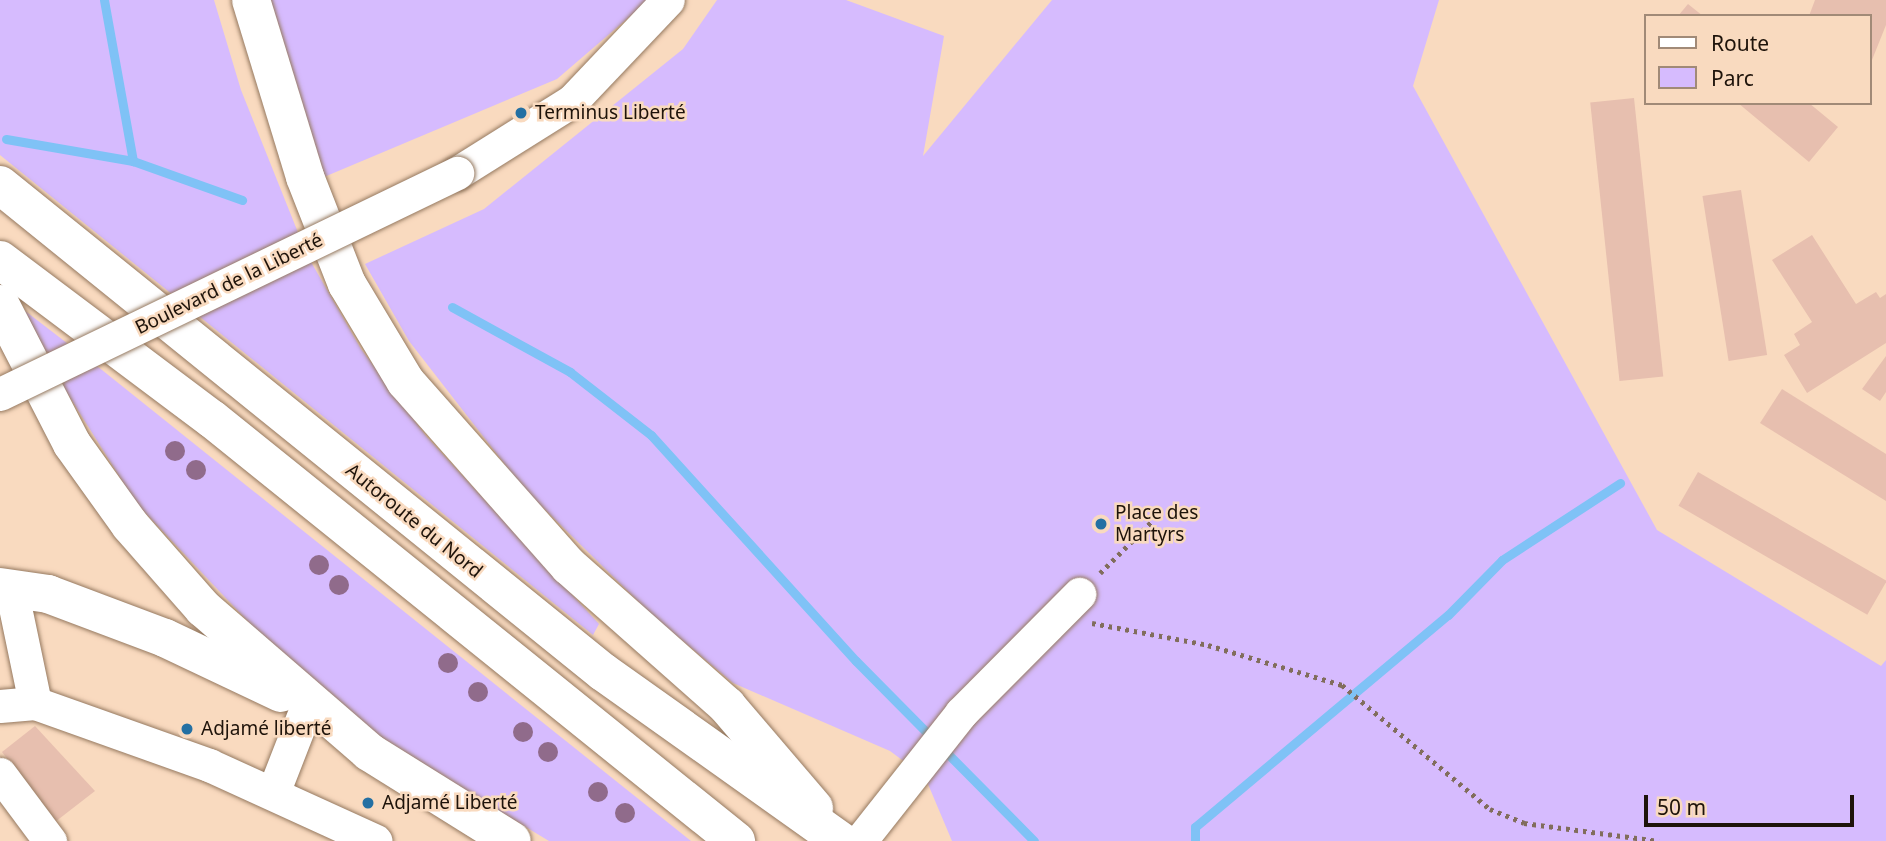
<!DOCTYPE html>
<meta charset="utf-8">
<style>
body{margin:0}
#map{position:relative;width:1886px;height:841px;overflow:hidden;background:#f9dabf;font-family:"Noto Sans",sans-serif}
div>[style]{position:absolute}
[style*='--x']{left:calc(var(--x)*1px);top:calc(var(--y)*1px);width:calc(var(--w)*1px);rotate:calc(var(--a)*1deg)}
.green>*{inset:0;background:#d6bbfe}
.stream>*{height:9px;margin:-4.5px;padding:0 4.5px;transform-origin:4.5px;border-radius:4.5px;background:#7fc2f6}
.building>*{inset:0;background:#e7bfaf;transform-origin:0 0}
.path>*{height:4.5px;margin-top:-2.25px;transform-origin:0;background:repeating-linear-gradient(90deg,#816d5c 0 3.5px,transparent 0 8.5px)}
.roads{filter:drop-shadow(0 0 2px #957960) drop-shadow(0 0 2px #957960)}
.minor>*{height:33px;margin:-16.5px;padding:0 16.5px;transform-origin:16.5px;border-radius:16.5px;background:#fff}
.highway>*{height:38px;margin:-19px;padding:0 19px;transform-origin:19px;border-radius:19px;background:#fff}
.bridges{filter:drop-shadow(0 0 2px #957960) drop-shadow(0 0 2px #957960)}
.minor-bridge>*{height:33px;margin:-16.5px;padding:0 16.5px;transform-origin:16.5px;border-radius:16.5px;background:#fff}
.trees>*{width:20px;height:20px;margin:-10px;border-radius:50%;background:#906b8b}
.dots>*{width:19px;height:19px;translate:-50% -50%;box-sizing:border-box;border:4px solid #f9dabf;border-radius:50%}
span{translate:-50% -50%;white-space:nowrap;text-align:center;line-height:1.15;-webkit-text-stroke:5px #f9dabf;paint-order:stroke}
.poi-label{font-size:19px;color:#1e130a}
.left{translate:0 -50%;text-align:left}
.street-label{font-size:19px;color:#1e130a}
.legend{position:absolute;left:1644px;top:14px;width:228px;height:91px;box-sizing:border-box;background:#f9dabf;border:2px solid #a18a77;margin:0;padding:9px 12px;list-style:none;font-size:21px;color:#1e130a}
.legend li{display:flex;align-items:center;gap:14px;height:35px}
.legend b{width:35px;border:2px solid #a18a77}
.scale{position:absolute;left:1644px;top:795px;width:210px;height:32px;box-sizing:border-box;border:4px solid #1e130a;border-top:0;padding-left:9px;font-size:21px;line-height:24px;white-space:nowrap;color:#1e130a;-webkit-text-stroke:5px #f9dabf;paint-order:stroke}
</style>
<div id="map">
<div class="green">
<div style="clip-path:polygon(0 0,214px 0,241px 90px,307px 255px,361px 349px,426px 436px,599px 624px,593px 635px,0 155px)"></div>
<div style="clip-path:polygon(263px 0,649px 0,557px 79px,324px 177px)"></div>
<div style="clip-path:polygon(717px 0,846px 0,944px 36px,923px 156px,1052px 0,1439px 0,1413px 86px,1657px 530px,1881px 666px,1886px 660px,1886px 841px,952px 841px,925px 777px,890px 751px,733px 683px,652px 615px,524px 489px,409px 341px,365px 264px,484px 209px,683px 49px)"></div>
<div style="clip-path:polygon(7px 297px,102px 370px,691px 841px,549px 841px,396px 749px,290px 666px,136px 503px)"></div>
</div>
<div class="stream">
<div style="--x:104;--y:0;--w:164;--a:79.8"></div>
<div style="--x:6;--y:139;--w:129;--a:9.8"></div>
<div style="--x:133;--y:161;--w:116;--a:19.7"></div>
<div style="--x:452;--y:307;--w:135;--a:28.8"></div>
<div style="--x:570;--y:372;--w:103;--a:37.9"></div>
<div style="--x:651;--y:435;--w:305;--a:47.8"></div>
<div style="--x:856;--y:661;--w:253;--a:45.3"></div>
<div style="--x:1195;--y:841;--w:14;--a:-90"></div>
<div style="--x:1195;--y:827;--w:330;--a:-40"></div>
<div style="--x:1448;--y:615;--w:77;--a:-45.5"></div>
<div style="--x:1502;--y:560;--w:141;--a:-33.1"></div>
</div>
<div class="building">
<div style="clip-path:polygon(1815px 0,1886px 0,1886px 25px,1870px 65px,1870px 16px,1809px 16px)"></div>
<div style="clip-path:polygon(1688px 4px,1703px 16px,1678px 16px)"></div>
<div style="left:1634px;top:98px;width:280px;height:44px;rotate:84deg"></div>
<div style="clip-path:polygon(1738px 103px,1809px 103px,1838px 127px,1809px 162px)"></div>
<div style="left:1741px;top:190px;width:167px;height:39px;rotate:81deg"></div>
<div style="clip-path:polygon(1812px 235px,1856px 304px,1876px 292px,1880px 298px,1886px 294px,1886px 343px,1807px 393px,1784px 355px,1800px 345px,1794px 334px,1812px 322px,1772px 260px)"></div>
<div style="clip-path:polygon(1886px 356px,1886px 392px,1880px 401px,1862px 389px)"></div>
<div style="clip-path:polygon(1782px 389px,1886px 454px,1886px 501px,1760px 423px)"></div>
<div style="left:1698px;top:472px;width:218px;height:39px;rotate:30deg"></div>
<div style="clip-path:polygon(35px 726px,95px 791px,55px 822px,2px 752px)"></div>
</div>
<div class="path">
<div style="--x:1100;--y:573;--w:75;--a:-45"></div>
<div style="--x:1092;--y:623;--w:118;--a:10.7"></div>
<div style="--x:1208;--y:645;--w:140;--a:16.6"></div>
<div style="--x:1342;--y:685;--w:193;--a:40"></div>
<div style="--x:1490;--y:809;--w:37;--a:22"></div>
<div style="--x:1524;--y:823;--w:136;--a:7.6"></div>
</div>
<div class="roads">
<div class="minor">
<div style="--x:457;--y:173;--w:136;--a:-32.1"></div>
<div style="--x:572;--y:101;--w:139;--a:-46.5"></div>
<div style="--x:11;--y:588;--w:117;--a:78.2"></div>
<div style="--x:0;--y:706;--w:35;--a:-5"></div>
<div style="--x:35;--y:703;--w:185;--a:19.6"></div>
<div style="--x:209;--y:765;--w:183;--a:24.5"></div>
<div style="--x:0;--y:774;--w:84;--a:53.3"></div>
<div style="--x:273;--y:793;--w:97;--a:-68.7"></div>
<div style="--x:860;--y:841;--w:163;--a:-51.7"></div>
<div style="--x:961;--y:713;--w:168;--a:-45.2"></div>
</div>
<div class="highway">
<div style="--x:251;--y:0;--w:185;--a:73"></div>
<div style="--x:305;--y:177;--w:115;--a:68.6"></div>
<div style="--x:347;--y:284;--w:114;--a:59"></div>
<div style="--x:406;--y:382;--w:246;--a:48.5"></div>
<div style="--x:569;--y:566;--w:211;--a:41.5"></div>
<div style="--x:727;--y:706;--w:134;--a:49.5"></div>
<div style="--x:0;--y:185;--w:775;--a:38.93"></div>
<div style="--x:603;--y:672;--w:292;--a:35.4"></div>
<div style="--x:0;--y:260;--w:265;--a:36.9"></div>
<div style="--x:212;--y:419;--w:673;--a:38.85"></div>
<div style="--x:0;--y:304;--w:157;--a:62.8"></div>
<div style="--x:72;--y:444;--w:100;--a:54.4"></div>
<div style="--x:130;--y:525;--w:111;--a:48.7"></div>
<div style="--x:203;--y:608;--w:220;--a:40.9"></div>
<div style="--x:369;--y:752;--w:168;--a:31.9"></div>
<div style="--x:0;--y:587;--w:49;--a:8.3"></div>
<div style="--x:48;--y:594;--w:125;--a:20.6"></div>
<div style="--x:165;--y:638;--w:128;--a:25.4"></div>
</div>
</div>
<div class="bridges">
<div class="minor-bridge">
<div style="--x:0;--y:394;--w:508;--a:-25.81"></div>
</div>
</div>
<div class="trees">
<div style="left:175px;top:451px"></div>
<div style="left:196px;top:470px"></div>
<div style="left:319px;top:565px"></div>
<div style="left:339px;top:585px"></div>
<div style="left:448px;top:663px"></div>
<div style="left:478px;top:692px"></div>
<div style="left:523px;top:732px"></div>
<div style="left:548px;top:752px"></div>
<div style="left:598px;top:792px"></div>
<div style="left:625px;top:813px"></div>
</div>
<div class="dots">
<div style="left:521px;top:113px;background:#2470a3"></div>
<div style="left:1101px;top:524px;background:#2470a3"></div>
<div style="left:187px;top:729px;background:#2470a3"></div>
<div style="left:368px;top:803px;background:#2470a3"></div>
</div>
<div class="poi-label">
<span class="left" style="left:535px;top:113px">Terminus Liberté</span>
<span class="left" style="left:1115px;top:524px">Place des<br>Martyrs</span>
<span class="left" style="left:201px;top:729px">Adjamé liberté</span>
<span class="left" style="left:382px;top:803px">Adjamé Liberté</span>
</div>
<div class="street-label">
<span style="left:229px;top:284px;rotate:-26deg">Boulevard de la Liberté</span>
<span style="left:414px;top:521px;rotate:39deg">Autoroute du Nord</span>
</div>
<ul class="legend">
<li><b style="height:9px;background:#fff"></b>Route</li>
<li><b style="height:19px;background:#d6bbfe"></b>Parc</li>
</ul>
<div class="scale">50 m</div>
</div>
